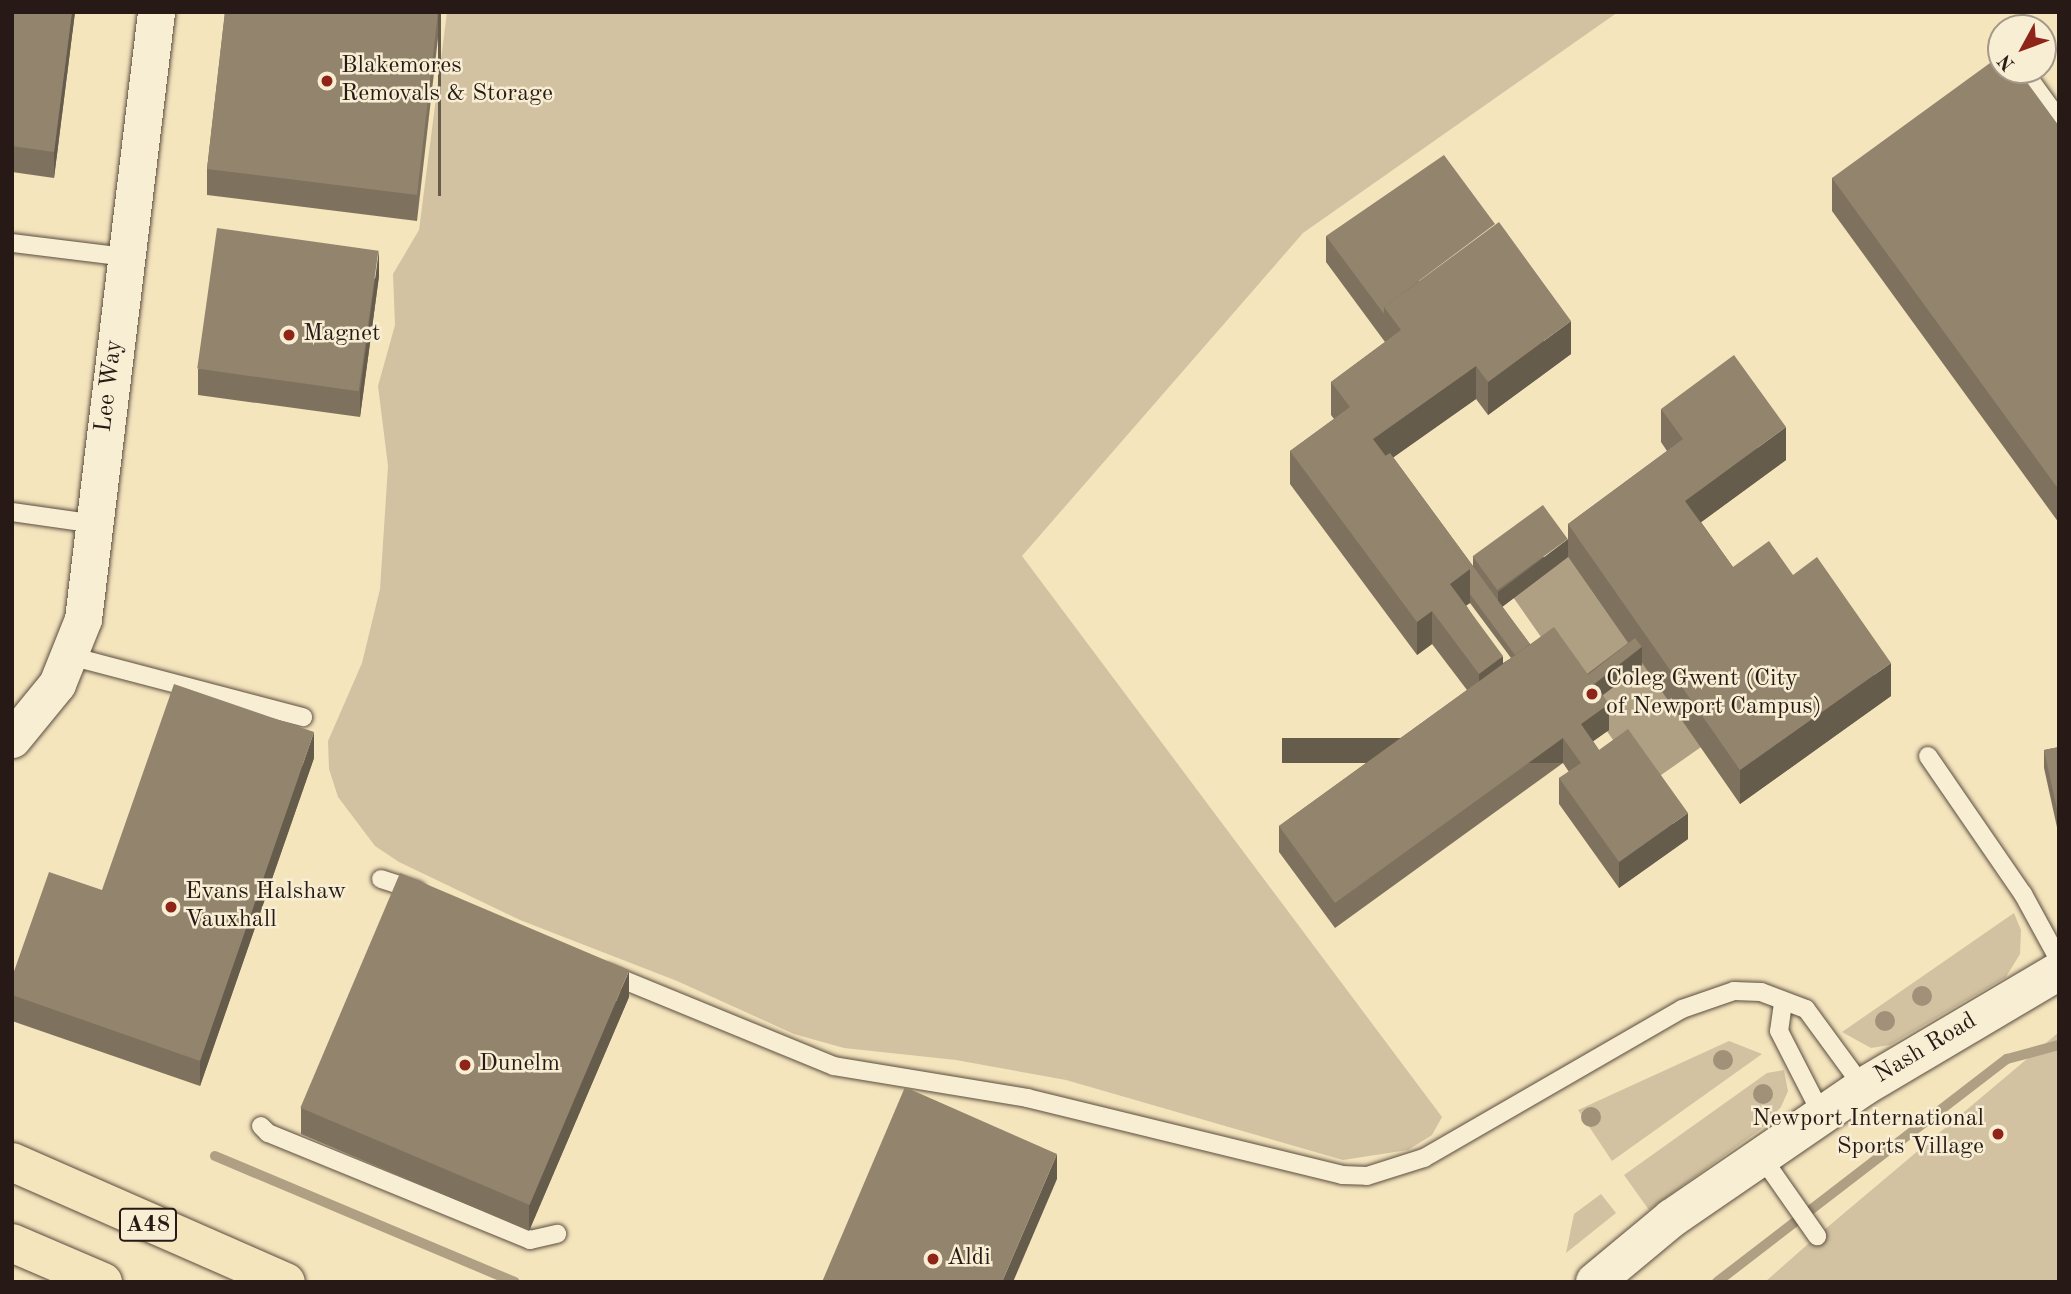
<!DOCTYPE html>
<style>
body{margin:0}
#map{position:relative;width:2071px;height:1294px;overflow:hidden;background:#f5e5bd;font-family:"Old Standard TT",serif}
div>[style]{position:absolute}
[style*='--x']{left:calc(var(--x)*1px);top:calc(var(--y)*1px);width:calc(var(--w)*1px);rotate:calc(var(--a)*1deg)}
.green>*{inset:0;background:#d2c2a1}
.water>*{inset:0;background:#afa084;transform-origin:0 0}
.stream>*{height:10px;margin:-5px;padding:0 5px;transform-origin:5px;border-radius:5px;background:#afa084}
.roads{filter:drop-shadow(0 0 2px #5a4d40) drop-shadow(0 0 2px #5a4d40)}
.lane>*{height:18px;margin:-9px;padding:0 9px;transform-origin:9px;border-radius:9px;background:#f8eed4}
.street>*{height:37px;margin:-18.5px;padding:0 18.5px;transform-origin:18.5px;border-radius:18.5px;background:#f8eed4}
.secondary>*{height:38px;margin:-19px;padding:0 19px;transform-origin:19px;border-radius:19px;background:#f8eed4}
.primary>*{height:38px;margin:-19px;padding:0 19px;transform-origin:19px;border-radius:19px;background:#f5e5bd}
.trees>*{width:20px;height:20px;margin:-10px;border-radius:50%;background:#a09178}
.wall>*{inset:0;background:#7e725e}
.shaded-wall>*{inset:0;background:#665c4c;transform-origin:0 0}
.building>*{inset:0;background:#92846d;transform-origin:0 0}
.dots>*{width:19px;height:19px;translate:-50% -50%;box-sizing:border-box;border:4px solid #f8eed4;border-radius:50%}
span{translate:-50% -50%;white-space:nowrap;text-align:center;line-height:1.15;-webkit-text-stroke:5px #f8eed4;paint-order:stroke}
.shield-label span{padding:2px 5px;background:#f8eed4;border:2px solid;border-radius:5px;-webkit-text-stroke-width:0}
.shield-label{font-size:23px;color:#271a16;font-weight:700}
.poi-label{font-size:24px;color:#271a16}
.left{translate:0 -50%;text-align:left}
.right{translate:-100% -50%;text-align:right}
.street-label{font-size:24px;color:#271a16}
.frame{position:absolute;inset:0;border:14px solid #271a16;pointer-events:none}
.north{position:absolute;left:1987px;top:14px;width:70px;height:70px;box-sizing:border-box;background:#f8eed4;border:2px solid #a49988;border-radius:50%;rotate:229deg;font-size:19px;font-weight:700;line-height:28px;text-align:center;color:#271a16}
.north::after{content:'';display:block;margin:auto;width:24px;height:32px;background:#8f2418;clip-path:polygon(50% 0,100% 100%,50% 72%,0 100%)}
</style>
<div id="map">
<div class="green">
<div style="clip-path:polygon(447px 12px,1618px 12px,1303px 233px,1022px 556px,1442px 1117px,1432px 1135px,1408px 1150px,1343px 1160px,1066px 1080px,956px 1060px,844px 1048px,794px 1034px,677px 981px,520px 920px,399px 862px,375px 846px,338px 797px,329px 769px,328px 741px,362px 663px,380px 589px,388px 466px,378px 386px,395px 325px,393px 274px,419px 230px)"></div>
<div style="clip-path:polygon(2014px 913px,2021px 930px,2020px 954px,2006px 977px,1890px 1045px,1871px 1048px,1842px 1032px)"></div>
<div style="clip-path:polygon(2059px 1032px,2059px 1282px,1765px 1282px,1817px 1236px)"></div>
<div style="clip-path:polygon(1729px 1041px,1762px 1054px,1612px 1161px,1578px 1110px)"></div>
<div style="clip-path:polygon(1784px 1070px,1788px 1091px,1781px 1107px,1761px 1129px,1649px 1210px,1624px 1175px,1767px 1073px)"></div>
<div style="clip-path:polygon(1601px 1194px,1616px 1213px,1566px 1253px,1574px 1214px)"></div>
</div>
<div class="water">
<div style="left:1568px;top:557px;width:232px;height:68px;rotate:55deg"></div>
</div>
<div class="stream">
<div style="--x:215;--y:1156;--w:325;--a:22.8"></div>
<div style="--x:1717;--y:1282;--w:366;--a:-37.6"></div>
<div style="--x:2007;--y:1059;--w:54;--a:-15.1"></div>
</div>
<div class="roads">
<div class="lane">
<div style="--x:2023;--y:70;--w:62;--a:54.2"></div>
<div style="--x:12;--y:243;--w:115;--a:7"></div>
<div style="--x:12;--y:512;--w:85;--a:8.1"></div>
<div style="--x:70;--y:656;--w:241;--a:14.7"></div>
<div style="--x:1928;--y:756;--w:168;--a:55.5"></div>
<div style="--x:2023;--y:894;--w:75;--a:61.4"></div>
<div style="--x:381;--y:879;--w:38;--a:18"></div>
<div style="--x:607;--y:973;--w:245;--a:22.3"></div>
<div style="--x:834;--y:1066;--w:196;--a:9.4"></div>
<div style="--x:1027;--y:1098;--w:324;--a:13.7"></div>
<div style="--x:1342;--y:1175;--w:25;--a:2"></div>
<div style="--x:1367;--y:1176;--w:60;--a:-17.5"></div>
<div style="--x:1424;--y:1158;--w:298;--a:-30"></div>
<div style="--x:1682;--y:1009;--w:55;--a:-19.1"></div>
<div style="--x:1734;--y:991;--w:27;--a:2"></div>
<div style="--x:1761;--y:992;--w:48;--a:20.7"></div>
<div style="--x:1806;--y:1009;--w:97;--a:53.8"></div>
<div style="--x:1783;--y:1003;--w:28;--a:98"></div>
<div style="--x:1779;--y:1031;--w:94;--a:62.9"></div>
<div style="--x:261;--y:1126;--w:10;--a:45"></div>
<div style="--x:268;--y:1133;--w:283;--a:22.2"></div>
<div style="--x:530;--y:1240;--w:28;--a:-13"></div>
<div style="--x:1761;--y:1156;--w:98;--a:55"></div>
</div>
<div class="street">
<div style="--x:12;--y:739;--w:71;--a:-50.7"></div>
<div style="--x:57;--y:684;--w:70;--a:-68.2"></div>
<div style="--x:83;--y:619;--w:611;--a:-83.14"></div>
</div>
<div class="secondary">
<div style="--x:1595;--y:1282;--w:100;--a:-39.7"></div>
<div style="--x:1672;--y:1218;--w:232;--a:-34.4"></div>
<div style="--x:1863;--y:1087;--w:228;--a:-30.6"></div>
</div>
<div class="primary">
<div style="--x:12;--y:1162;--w:299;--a:23.7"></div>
<div style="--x:12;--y:1243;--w:99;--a:23.2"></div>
</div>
</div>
<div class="trees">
<div style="left:1922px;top:996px"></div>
<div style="left:1885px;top:1021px"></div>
<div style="left:1723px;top:1060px"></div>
<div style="left:1763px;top:1094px"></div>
<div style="left:1591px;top:1117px"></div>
</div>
<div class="wall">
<div style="clip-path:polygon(12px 12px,75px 12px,54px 178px,12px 172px)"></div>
<div style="clip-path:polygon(225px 12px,441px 12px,417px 221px,207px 195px,207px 169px)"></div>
<div style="clip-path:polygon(2059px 126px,2059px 523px,1832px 211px,1832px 178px)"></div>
<div style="clip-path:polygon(evenodd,1326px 236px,1571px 354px,1488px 415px,1476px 399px,1393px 457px,1473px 566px,1473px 556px,1568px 557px,1502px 607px,1530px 644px,1587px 674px,1628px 643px,1568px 557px,1568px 524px,1667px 451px,1661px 442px,1661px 409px,1786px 460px,1701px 522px,1733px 567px,1793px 575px,1891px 696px,1740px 804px,1642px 663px,1642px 665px,1603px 695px,1609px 730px,1593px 741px,1599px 750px,1688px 839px,1619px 888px,1559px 804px,1559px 778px,1569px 772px,1563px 763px,1335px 928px,1279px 852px,1279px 826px,1467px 690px,1432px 644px,1417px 655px,1290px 484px,1290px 451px,1334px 419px,1331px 415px,1331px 382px,1385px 342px,1326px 262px,1326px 236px,1470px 603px,1511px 658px,1503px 663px,1466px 605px,1470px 603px)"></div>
<div style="clip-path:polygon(379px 276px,360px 417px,198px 395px,198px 369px)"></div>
<div style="clip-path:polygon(2059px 747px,2059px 831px,2058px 832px,2044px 768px,2044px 750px)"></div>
<div style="clip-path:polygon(314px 758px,200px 1086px,12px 1021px,12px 977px,102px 890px)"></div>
<div style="clip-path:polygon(629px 997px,529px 1231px,301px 1134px,301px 1108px)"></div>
</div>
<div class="shaded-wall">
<div style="clip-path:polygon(72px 12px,75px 12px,54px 178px,54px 152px)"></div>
<div style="left:438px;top:12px;width:3px;height:184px"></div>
<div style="clip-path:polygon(379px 250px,379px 276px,360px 417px,360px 392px)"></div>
<div style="clip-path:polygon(1571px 321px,1571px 354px,1488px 415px,1488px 382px)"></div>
<div style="clip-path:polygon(1476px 366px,1476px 399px,1377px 469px,1373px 439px)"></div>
<div style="clip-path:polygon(1786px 427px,1786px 460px,1685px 534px,1685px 501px)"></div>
<div style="clip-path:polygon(1568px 539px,1568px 557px,1498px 610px,1498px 592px)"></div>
<div style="clip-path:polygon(1470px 569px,1470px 603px,1450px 617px,1450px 584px)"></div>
<div style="clip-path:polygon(1432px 611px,1432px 644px,1417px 655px,1417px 622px)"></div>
<div style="clip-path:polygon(1642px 647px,1642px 665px,1591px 704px,1591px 687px)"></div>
<div style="clip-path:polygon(1503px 656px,1503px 689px,1479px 707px,1479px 674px)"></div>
<div style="clip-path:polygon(1891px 663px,1891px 696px,1740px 804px,1740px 770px)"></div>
<div style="clip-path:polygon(1609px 704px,1609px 730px,1581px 750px,1581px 724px)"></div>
<div style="clip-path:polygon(314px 732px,314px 758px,200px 1086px,200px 1061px)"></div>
<div style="left:1563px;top:738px;width:25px;height:281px;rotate:90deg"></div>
<div style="clip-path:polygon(1688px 813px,1688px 839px,1619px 888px,1619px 862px)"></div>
<div style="clip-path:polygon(629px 971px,629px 997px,529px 1231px,529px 1205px)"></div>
<div style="clip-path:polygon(1057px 1154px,1057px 1179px,1013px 1282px,1002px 1282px)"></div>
</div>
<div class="building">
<div style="clip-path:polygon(12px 12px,72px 12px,54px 152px,12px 146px)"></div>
<div style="clip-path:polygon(225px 12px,438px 12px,417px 195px,207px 169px)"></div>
<div style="clip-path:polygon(2001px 55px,2001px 70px,2018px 70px,2059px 126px,2059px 490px,1832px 178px)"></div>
<div style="clip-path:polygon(1444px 155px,1495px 224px,1384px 307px,1384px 314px,1326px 236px)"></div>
<div style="clip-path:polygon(1499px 222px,1571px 321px,1488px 382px,1476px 366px,1373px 439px,1470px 569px,1450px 584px,1503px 656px,1479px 674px,1432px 611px,1417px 622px,1290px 451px,1350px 407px,1331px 382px,1401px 330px,1384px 307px)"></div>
<div style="left:217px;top:228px;width:163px;height:142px;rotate:8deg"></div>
<div style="clip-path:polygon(1734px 355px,1786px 427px,1685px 501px,1733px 567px,1769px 541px,1793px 575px,1817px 557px,1891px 663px,1740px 770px,1568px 524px,1683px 439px,1661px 409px)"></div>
<div style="clip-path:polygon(1390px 453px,1530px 644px,1515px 655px,1470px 594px,1470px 569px,1385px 456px)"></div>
<div style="left:1543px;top:505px;width:42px;height:87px;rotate:54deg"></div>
<div style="clip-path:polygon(1554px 627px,1609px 704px,1581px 724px,1599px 750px,1628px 729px,1688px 813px,1619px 862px,1559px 778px,1581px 763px,1563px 738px,1335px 903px,1279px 826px)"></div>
<div style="left:1635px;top:638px;width:11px;height:60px;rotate:52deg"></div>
<div style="clip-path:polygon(174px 684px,314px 732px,200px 1061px,12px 995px,12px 977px,49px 872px,102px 890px)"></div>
<div style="clip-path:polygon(2059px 747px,2059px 814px,2058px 814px,2044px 750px)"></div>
<div style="left:400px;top:873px;width:249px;height:255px;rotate:23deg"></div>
<div style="clip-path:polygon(905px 1087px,1057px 1154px,1002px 1282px,822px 1282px)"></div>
</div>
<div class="dots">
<div style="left:327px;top:81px;background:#8f2418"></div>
<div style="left:289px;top:335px;background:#8f2418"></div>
<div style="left:1592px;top:694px;background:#8f2418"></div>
<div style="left:171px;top:907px;background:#8f2418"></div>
<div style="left:465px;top:1065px;background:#8f2418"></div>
<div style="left:1998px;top:1134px;background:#8f2418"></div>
<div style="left:933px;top:1259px;background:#8f2418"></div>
</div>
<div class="shield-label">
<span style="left:148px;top:1225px">A48</span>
</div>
<div class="poi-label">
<span class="left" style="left:341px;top:81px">Blakemores<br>Removals &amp; Storage</span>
<span class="left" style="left:303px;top:335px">Magnet</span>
<span class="left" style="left:1606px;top:694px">Coleg Gwent (City<br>of Newport Campus)</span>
<span class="left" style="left:185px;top:907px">Evans Halshaw<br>Vauxhall</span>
<span class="left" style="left:479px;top:1065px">Dunelm</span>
<span class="right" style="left:1984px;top:1134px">Newport International<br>Sports Village</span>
<span class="left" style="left:947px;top:1259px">Aldi</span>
</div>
<div class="street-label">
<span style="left:110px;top:386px;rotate:-83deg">Lee Way</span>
<span style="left:1926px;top:1049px;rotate:-31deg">Nash Road</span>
</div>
<div class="frame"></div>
<div class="north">N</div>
</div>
